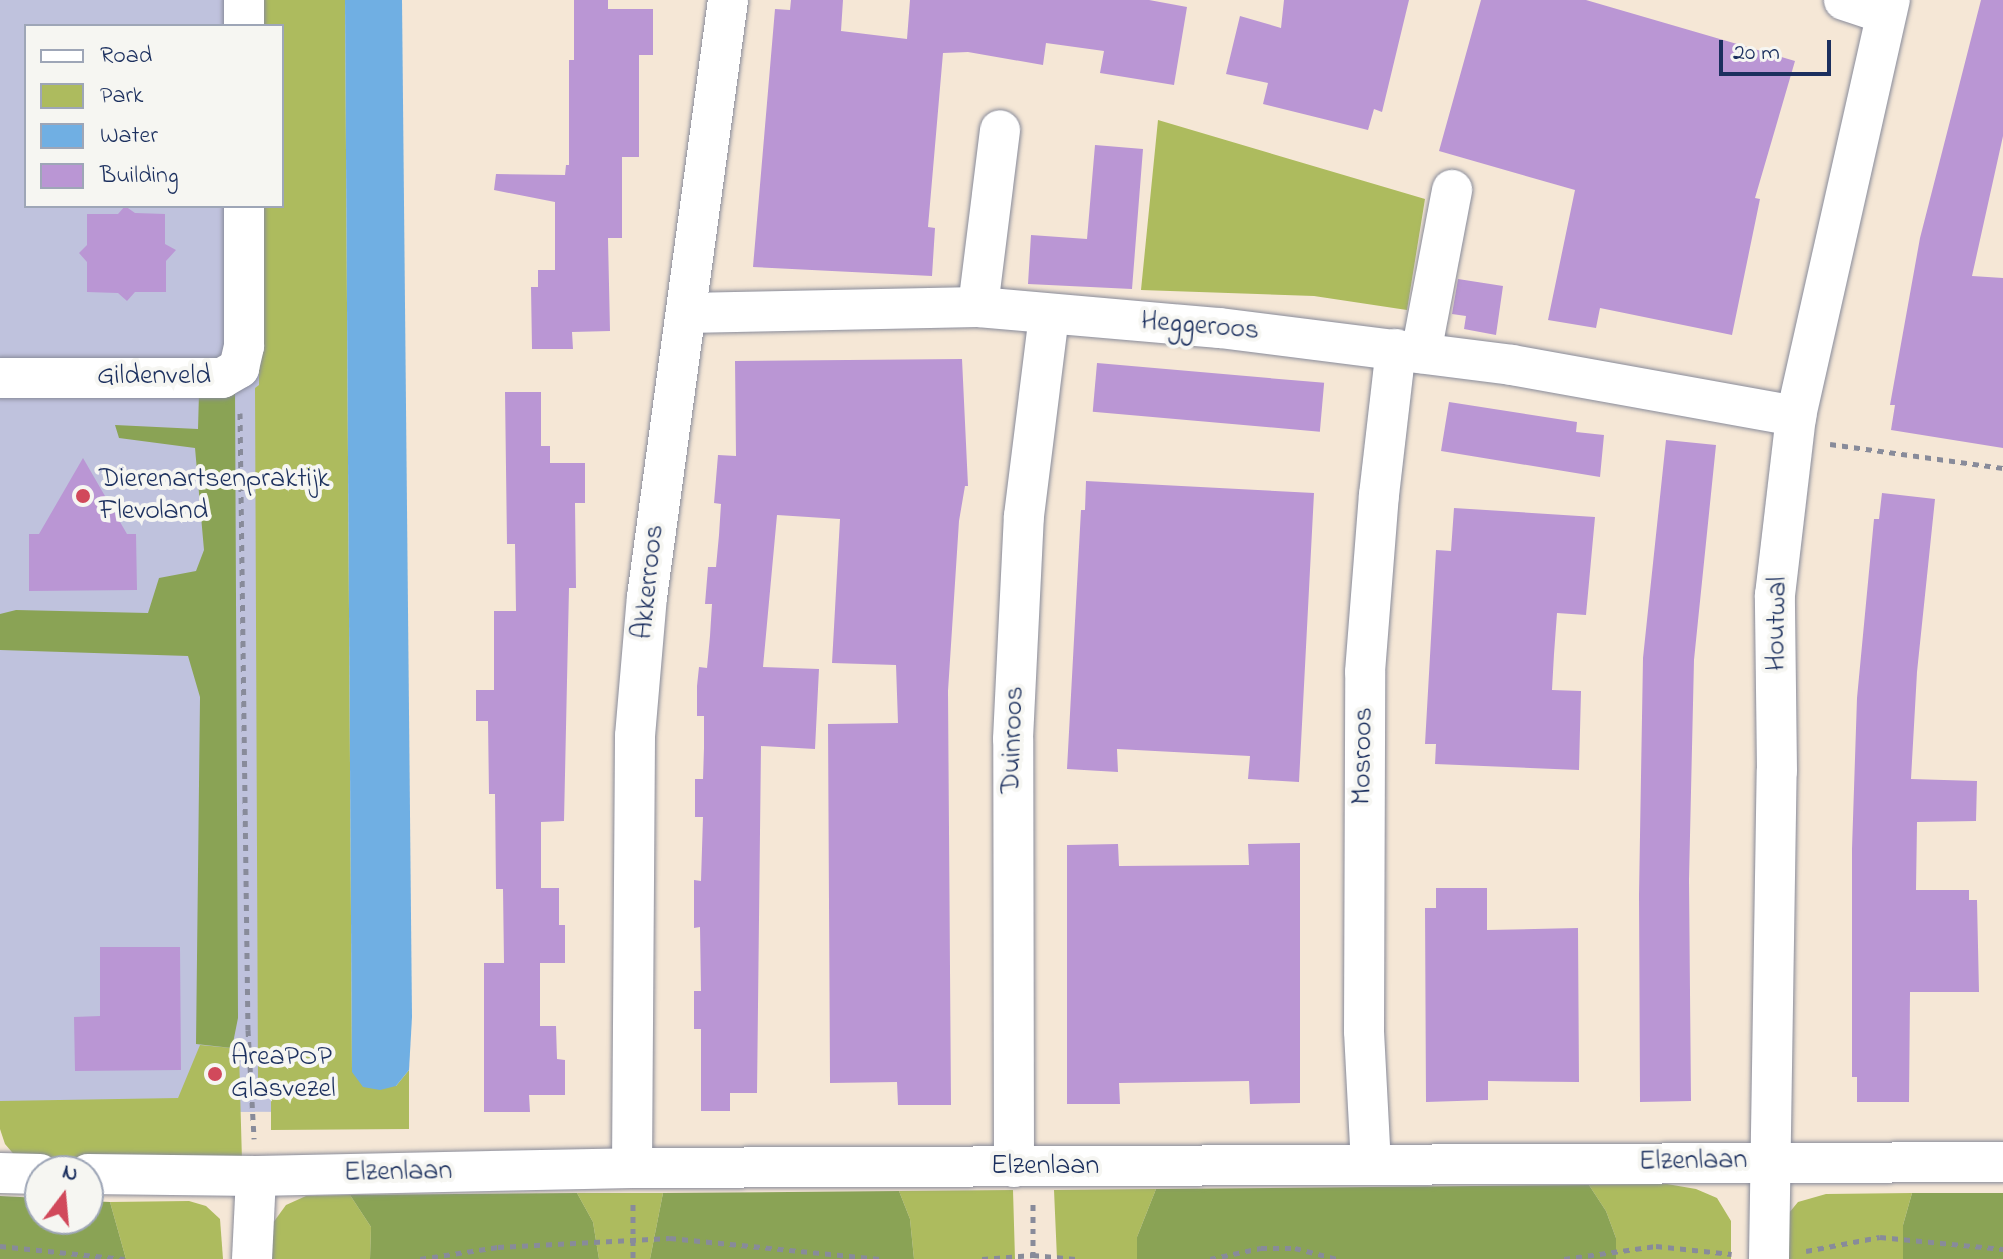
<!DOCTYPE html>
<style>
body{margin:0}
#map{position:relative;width:2003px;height:1259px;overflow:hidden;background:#f5e7d6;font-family:"Indie Flower",sans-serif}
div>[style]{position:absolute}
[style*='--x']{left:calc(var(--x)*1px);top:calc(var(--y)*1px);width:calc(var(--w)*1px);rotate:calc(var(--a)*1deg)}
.industrial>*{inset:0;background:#bfc2dd}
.green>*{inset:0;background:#adbb5e}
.forest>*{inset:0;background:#8aa355}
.water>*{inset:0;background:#70afe3}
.building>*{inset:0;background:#ba96d4;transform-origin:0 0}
.path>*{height:5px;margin-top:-2.5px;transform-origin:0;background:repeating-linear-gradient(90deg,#888b9a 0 6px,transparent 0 12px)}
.roads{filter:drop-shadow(0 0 2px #888b9a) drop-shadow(0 0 2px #888b9a)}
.street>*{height:40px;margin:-20px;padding:0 20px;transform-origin:20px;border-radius:20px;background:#fff}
.dots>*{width:22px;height:22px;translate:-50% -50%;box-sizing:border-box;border:4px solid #f6f6f2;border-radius:50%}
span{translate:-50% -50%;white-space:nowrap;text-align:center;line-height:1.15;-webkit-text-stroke:8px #f6f6f2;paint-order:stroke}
.street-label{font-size:28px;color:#1b2f5e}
.poi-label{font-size:28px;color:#1b2f5e}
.left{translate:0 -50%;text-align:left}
.legend{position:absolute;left:24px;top:24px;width:260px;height:184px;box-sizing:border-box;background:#f6f6f2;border:2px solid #9ea6b7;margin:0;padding:10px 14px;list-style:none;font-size:24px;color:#1b2f5e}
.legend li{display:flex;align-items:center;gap:16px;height:40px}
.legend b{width:40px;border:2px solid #9ea6b7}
.north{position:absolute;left:24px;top:1155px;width:80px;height:80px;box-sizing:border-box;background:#f6f6f2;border:2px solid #9ea6b7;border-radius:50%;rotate:16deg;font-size:22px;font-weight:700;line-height:32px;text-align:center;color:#1b2f5e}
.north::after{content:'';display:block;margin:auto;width:28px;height:36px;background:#d1495b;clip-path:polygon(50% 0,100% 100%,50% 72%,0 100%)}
.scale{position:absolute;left:1719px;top:40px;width:112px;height:36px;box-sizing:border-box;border:4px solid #1b2f5e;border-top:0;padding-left:10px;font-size:24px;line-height:28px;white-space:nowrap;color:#1b2f5e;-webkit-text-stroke:6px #f6f6f2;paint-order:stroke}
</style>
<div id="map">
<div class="industrial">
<div style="clip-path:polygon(0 0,282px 0,282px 26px,26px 26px,26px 206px,282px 206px,291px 1112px,0 1111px)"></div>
</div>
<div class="green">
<div style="clip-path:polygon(260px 0,345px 0,352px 1071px,396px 1086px,409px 1070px,409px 1129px,271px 1130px,271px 1087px,258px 1086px,255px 388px,259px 385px,259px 206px,282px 206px,282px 26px,260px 26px)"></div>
<div style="clip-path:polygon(1158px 120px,1425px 199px,1407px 310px,1314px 296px,1141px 290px)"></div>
<div style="clip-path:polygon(200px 1045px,232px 1048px,239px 1053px,242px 1161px,17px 1158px,5px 1144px,0 1129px,0 1101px,178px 1098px)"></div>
<div style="clip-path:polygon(1667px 1184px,1696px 1189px,1717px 1198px,1731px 1221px,1731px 1259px,1616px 1259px,1616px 1238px,1606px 1211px,1589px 1185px)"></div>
<div style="clip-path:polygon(1156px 1189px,1137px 1237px,1137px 1259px,1057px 1259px,1054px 1190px)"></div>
<div style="clip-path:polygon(1013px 1190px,1015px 1259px,914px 1259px,910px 1219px,899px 1191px)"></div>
<div style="clip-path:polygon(577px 1193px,663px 1193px,650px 1259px,599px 1259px,593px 1222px)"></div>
<div style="clip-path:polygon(1912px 1193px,1903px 1225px,1903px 1259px,1783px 1259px,1784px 1219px,1798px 1202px,1826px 1194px)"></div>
<div style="clip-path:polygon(350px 1195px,371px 1227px,370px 1259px,266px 1259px,265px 1234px,286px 1205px,306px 1196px)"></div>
<div style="clip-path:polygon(189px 1201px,206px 1206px,220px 1219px,223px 1259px,126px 1259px,110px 1202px)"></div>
</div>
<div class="forest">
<div style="clip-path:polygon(235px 388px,238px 1018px,232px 1048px,196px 1044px,200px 697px,188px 656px,0 650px,0 614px,16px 610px,148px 613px,159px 578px,196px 571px,204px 550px,195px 448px,119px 438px,115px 425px,198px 429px,199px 393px)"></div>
<div style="clip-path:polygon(1589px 1185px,1606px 1211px,1616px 1238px,1616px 1259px,1137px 1259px,1137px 1237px,1156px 1189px)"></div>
<div style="clip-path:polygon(899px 1191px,910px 1219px,914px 1259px,650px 1259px,663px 1193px)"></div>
<div style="clip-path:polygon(577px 1193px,593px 1222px,599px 1259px,370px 1259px,371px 1227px,350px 1195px)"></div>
<div style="clip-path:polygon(1912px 1193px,2003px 1193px,2003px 1259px,1903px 1259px,1903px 1225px)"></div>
<div style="clip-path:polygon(0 1196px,40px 1198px,40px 1219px,88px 1219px,88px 1201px,110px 1202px,126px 1259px,0 1259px)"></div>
</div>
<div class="water">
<div style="clip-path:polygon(345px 0,402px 0,412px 1017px,409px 1070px,396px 1086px,380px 1090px,363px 1087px,352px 1072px)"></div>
</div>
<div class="building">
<div style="clip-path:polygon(574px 0,608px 0,608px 9px,653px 9px,653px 55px,639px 55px,639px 157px,622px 157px,622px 238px,608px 238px,610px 331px,572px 332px,573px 349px,532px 349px,531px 287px,538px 287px,538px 270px,555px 270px,555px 202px,494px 190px,496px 174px,565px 175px,566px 165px,569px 165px,569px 60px,574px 60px)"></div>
<div style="clip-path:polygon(791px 0,843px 0,841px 31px,907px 39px,910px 0,1149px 0,1187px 7px,1174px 85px,1100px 73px,1104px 51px,1046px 43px,1043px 65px,968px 52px,943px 53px,928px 227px,935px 228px,932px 276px,753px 267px,775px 9px,790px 10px)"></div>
<div style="clip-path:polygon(1284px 0,1409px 0,1382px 112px,1374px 109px,1368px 130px,1263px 104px,1268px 83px,1226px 74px,1240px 16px,1281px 28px)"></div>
<div style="clip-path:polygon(1481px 0,1586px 0,1795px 61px,1755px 198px,1760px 199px,1732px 335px,1600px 308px,1596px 328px,1548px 320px,1575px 190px,1439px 151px)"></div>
<div style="clip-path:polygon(1981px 0,2003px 0,2003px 136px,1972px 276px,2003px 278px,2003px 448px,1891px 430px,1895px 405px,1890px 405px,1920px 238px)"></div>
<div style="clip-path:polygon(1095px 145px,1143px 149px,1132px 289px,1028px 284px,1031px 235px,1087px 239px)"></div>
<div style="clip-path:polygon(125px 206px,135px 213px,165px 214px,165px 244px,176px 250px,166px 261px,166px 292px,135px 292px,127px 301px,118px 293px,87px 292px,87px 262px,79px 253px,87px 245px,87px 214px,118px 214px)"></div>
<div style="clip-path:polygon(1458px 279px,1503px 286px,1496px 335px,1464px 329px,1466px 316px,1452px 314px)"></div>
<div style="clip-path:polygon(962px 359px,968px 486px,965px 486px,959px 521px,948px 691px,951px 1105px,898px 1105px,897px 1082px,830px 1083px,828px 724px,898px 723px,896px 665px,832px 663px,840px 519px,777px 515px,763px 667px,819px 669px,815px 749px,761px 746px,757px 1093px,730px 1093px,730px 1111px,701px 1111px,701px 1029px,694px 1029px,694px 991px,701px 991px,700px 927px,694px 928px,694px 880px,701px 881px,703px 817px,695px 817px,695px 779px,703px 779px,704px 748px,704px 716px,697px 716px,697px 686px,699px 667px,707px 668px,710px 636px,712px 604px,705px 604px,708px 567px,716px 567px,719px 535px,721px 504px,714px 503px,718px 455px,736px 456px,735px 361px)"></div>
<div style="left:1097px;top:363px;width:228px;height:49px;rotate:5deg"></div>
<div style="clip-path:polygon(505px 392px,541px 392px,541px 446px,550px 446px,550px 463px,585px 463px,585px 503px,575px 503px,576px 588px,569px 588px,564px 821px,541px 822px,541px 888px,559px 888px,559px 925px,565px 925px,565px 963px,540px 963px,540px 1026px,556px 1026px,557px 1059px,565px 1060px,565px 1095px,529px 1095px,530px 1112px,484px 1112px,484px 963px,504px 963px,503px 889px,496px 889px,495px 794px,489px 794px,488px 721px,476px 721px,476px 690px,494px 690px,494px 611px,516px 611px,515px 544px,507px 544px)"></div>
<div style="clip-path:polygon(1449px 402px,1577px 422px,1576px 432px,1604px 435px,1600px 477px,1441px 451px)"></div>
<div style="clip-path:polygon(1666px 440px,1716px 445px,1694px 660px,1689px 880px,1691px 1101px,1640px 1102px,1639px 895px,1643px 658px)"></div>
<div style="clip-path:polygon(83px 458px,127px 534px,136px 534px,137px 590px,29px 591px,29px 534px,39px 534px)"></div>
<div style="clip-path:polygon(1086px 481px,1314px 493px,1299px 782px,1248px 779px,1250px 756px,1117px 749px,1118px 772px,1067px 769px,1081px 510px,1085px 510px)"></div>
<div style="clip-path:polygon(1882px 493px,1935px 499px,1917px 672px,1911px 779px,1977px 781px,1976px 821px,1917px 822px,1916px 890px,1969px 890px,1969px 900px,1977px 900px,1979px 992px,1910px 992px,1909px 1102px,1857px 1102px,1857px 1077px,1852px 1077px,1852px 849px,1857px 698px,1874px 519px,1879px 519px)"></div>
<div style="clip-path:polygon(1454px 508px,1595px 517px,1586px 615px,1557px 613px,1554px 654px,1552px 690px,1581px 691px,1579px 770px,1435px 764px,1436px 744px,1425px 744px,1436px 550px,1451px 551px)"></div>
<div style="clip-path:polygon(1300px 843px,1300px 1103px,1250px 1104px,1249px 1081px,1119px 1083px,1120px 1104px,1067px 1104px,1067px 845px,1118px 844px,1119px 866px,1249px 865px,1248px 844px)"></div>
<div style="clip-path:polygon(1436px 888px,1487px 888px,1487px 930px,1578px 928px,1579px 1082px,1488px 1081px,1488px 1100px,1426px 1102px,1425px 908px,1436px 908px)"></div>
<div style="clip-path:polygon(100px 947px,180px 947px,181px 1070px,75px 1071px,74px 1017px,100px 1016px)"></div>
</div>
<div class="path">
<div style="--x:240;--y:413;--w:617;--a:89.26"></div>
<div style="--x:248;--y:1030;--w:109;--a:86.8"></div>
<div style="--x:1830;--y:444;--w:175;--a:7.9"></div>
<div style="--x:633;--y:1204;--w:55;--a:90"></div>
<div style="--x:1033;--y:1204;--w:55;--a:90"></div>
<div style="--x:0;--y:1246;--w:125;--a:6"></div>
<div style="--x:1806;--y:1251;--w:75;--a:-10.7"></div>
<div style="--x:1880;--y:1237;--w:124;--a:5.6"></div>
<div style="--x:420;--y:1259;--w:79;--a:-8.7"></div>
<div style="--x:498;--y:1247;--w:172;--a:-3"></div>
<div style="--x:670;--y:1238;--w:211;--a:5.7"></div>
<div style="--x:982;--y:1259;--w:51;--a:-4.5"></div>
<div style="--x:1033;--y:1255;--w:43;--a:5.3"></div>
<div style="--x:1210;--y:1259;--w:52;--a:-12.2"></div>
<div style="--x:1261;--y:1248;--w:34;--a:0"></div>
<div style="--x:1295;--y:1248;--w:43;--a:14.7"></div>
<div style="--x:1564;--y:1259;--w:93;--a:-8"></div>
<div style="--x:1656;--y:1246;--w:76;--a:6"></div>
</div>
<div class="roads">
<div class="street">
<div style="--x:244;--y:0;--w:26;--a:90"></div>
<div style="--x:1844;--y:0;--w:44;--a:18.4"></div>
<div style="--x:978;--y:307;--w:178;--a:-82.9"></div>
<div style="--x:687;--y:313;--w:291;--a:-1.2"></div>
<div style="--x:978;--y:307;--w:243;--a:5"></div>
<div style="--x:1220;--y:328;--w:294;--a:7.2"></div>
<div style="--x:1512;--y:365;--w:289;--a:10.2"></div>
<div style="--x:1421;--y:353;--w:166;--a:-79.2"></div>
<div style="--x:0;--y:378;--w:222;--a:0"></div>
<div style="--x:222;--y:378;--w:20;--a:-30"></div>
<div style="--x:239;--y:368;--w:23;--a:-77"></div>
<div style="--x:244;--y:346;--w:140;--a:-90"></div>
<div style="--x:1371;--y:1165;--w:134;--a:-93"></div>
<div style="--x:1364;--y:1031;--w:359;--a:-89.8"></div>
<div style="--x:1365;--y:672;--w:178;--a:-85.5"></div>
<div style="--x:1379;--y:495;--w:147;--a:-83.4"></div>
<div style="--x:1014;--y:1167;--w:428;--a:-90.1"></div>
<div style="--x:1013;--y:739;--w:223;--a:-87.2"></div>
<div style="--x:1024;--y:516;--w:203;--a:-82.9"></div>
<div style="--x:632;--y:1168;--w:432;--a:-89.6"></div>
<div style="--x:635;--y:736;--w:140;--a:-85.1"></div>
<div style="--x:647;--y:597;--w:602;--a:-82.27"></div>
<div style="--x:0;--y:1173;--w:40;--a:1.4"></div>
<div style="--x:88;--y:1174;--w:168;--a:0.7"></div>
<div style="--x:256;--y:1176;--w:376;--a:-1.2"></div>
<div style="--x:632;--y:1168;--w:1371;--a:-0.25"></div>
<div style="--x:252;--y:1259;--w:83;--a:-87.2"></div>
<div style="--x:1769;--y:1259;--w:488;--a:-89.1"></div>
<div style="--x:1777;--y:771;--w:176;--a:-90.7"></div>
<div style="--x:1775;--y:595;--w:180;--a:-83.3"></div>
<div style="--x:1796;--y:416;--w:426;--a:-77.3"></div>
</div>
</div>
<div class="dots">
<div style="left:83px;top:496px;background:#d1495b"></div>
<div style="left:215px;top:1074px;background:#d1495b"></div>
</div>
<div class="street-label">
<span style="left:1200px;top:327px;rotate:5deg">Heggeroos</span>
<span style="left:154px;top:377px">Gildenveld</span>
<span style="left:650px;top:582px;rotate:-84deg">Akkerroos</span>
<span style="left:1778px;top:624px;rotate:-89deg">Houtwal</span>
<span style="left:1014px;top:740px;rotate:-88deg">Duinroos</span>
<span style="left:1364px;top:756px;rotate:-89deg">Mosroos</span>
<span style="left:1693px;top:1162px;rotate:-1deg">Elzenlaan</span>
<span style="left:1045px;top:1167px">Elzenlaan</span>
<span style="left:398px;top:1173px;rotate:-1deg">Elzenlaan</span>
</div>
<div class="poi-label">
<span class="left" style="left:99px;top:496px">Dierenartsenpraktijk<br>Flevoland</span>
<span class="left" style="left:231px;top:1074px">AreaPOP<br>Glasvezel</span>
</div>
<ul class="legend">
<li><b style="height:10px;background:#fff"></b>Road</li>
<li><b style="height:22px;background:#adbb5e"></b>Park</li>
<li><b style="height:22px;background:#70afe3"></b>Water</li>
<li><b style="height:22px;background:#ba96d4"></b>Building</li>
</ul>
<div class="north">N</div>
<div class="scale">20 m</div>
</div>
